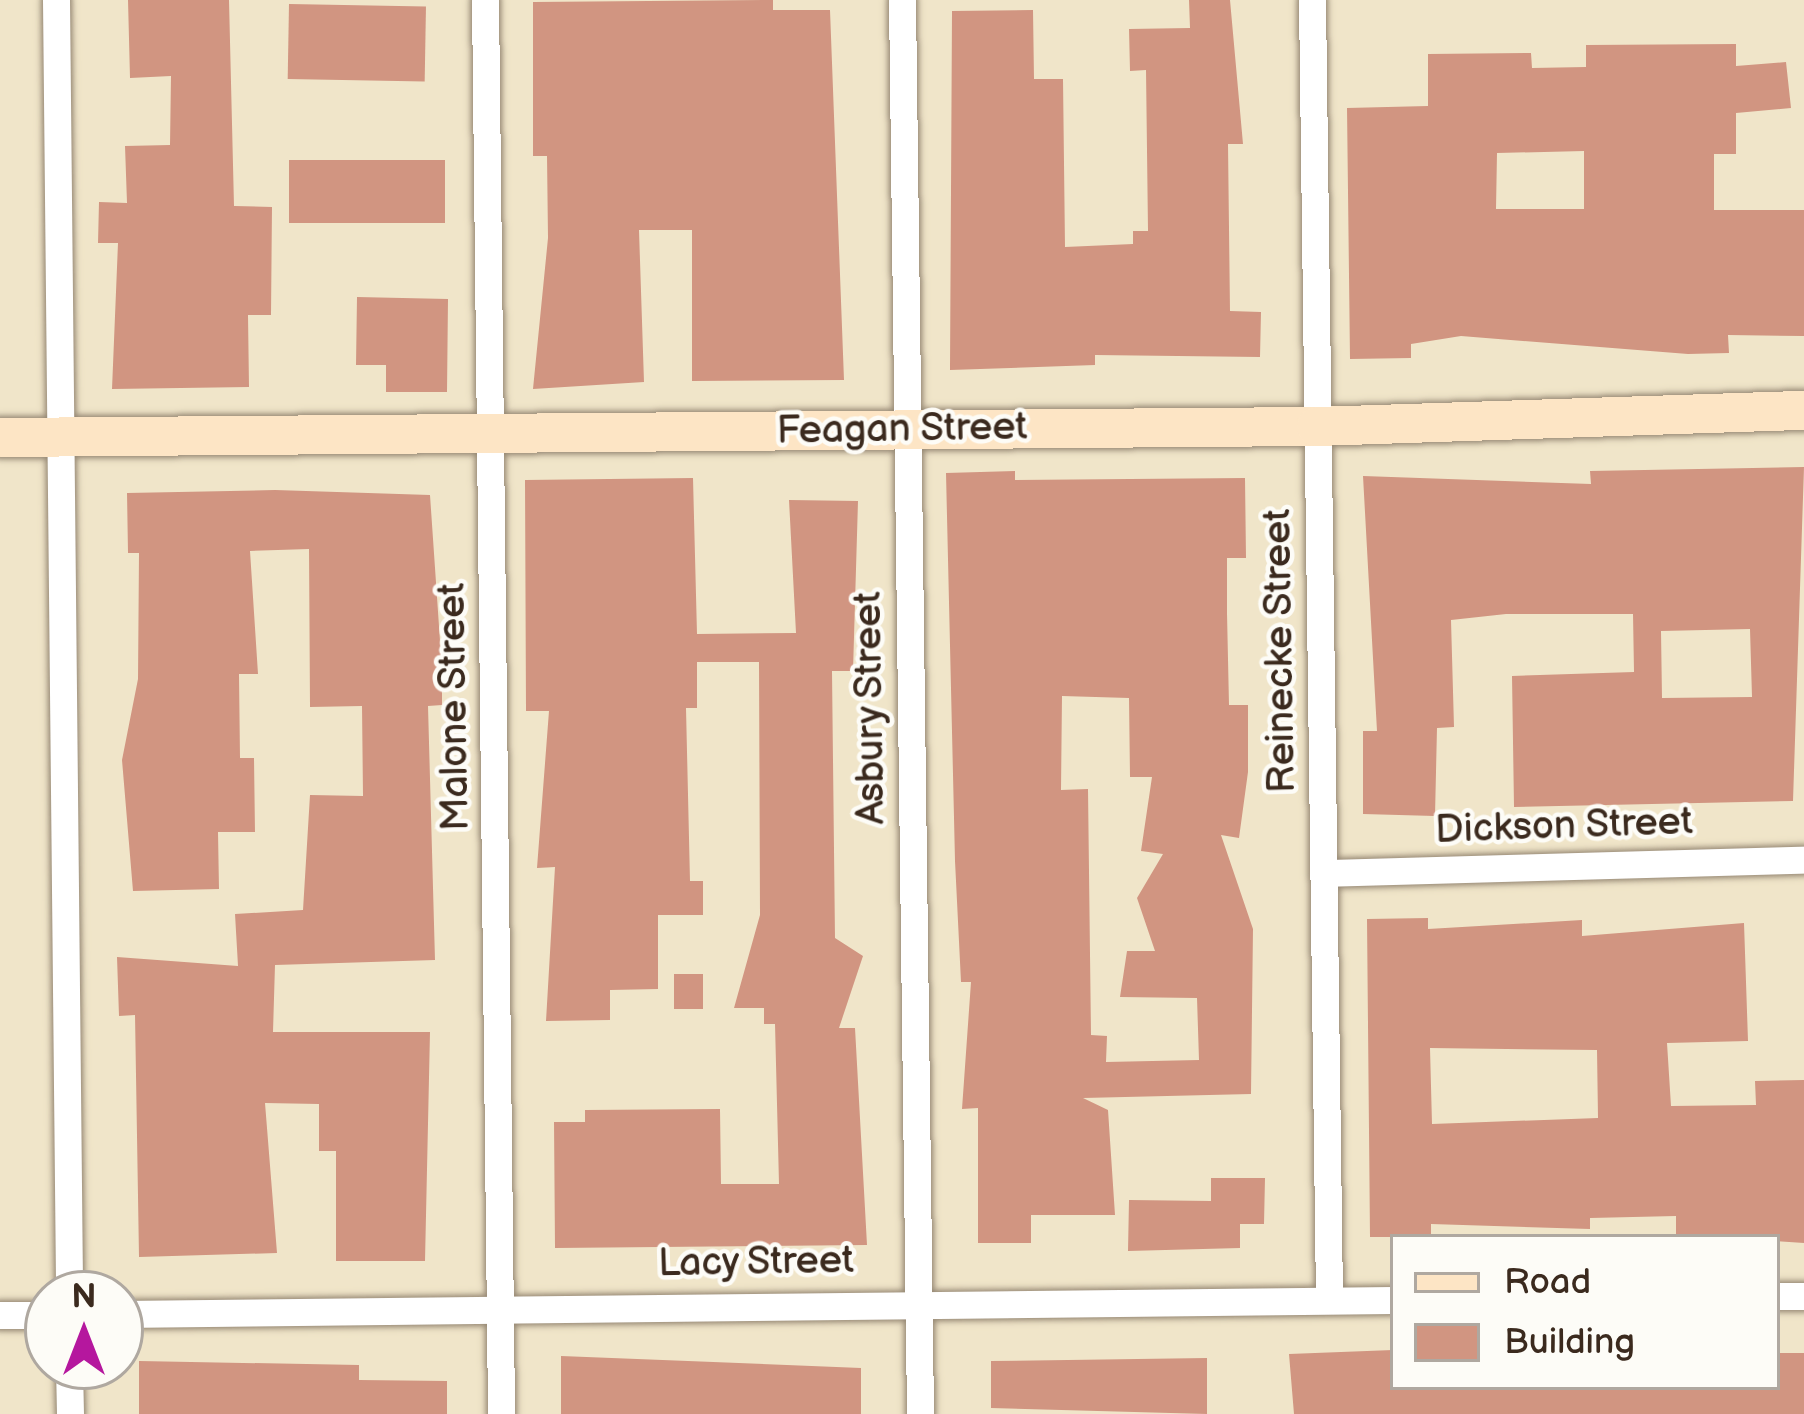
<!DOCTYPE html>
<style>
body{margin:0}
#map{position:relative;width:1804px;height:1414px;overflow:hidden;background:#f0e5c9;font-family:"Balsamiq Sans",sans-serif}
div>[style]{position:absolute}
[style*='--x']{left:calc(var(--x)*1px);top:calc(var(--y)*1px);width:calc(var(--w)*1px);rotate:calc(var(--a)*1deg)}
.building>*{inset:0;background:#d19581;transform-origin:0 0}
.roads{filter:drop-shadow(0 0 3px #968874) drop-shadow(0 0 3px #968874)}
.street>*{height:27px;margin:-13.5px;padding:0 13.5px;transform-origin:13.5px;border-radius:13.5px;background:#fff}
.secondary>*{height:39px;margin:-19.5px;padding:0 19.5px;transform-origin:19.5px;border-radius:19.5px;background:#fde5c5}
span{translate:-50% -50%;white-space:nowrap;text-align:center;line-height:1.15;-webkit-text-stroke:9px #fdfcf7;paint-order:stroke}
.street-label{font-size:39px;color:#3b2a1e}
.legend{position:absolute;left:1390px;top:1234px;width:390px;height:156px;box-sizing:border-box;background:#fdfcf7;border:3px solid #afa8a0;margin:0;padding:15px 21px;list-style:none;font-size:36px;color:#3b2a1e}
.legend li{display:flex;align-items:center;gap:24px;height:60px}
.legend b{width:60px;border:3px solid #afa8a0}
.north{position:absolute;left:24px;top:1270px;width:120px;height:120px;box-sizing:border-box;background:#fdfcf7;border:3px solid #afa8a0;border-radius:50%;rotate:0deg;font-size:33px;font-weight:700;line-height:48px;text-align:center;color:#3b2a1e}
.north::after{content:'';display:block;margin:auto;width:42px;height:54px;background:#b5179e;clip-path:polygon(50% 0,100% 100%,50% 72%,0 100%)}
</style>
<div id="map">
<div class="building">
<div style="clip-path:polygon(128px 0,229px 0,234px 206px,272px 207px,271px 315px,248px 315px,249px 387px,112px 389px,118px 243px,98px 243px,99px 202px,127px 203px,125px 146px,170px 145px,171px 76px,130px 78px)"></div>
<div style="clip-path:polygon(773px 0,773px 10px,830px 10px,844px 380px,692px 381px,692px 230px,639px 230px,644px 382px,533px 389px,548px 238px,547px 156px,533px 156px,533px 2px)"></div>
<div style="clip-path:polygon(1189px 0,1230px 0,1243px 144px,1228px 144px,1230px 311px,1261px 312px,1260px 357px,1095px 355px,1095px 365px,950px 370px,952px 11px,1033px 10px,1034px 79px,1063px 79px,1065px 247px,1133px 244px,1133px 231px,1148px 231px,1146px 70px,1130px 71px,1129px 29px,1190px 28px)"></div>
<div style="left:289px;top:4px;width:137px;height:75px;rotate:1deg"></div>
<div style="clip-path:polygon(evenodd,1736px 44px,1736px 66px,1786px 62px,1791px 108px,1736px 113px,1736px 154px,1714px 154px,1714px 210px,1804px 210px,1804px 336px,1728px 335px,1729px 353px,1688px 354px,1461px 336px,1411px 344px,1411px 358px,1350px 359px,1347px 108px,1428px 106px,1428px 54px,1531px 53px,1532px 68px,1586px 67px,1586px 45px,1736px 44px,1584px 151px,1584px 209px,1496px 209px,1497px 153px,1584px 151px)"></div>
<div style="left:445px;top:160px;width:63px;height:156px;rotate:90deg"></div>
<div style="clip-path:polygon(357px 297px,448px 299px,447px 392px,386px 392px,386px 365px,356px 365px)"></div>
<div style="clip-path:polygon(evenodd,1804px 467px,1793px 801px,1514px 807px,1512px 676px,1634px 672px,1633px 614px,1506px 614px,1451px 620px,1454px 727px,1437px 728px,1435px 816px,1363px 814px,1363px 731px,1377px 731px,1363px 476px,1591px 484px,1590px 471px,1804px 467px,1750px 629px,1752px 697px,1662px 698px,1661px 631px,1750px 629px)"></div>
<div style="clip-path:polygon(evenodd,1015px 471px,1015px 480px,1245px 478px,1246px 558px,1227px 558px,1227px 613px,1229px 705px,1248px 705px,1248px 772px,1239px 838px,1221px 835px,1253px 929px,1251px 1094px,1083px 1098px,1108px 1110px,1115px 1215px,1031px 1215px,1031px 1243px,978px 1243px,978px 1108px,962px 1109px,971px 982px,961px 982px,955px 861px,946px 473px,1015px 471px,1062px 696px,1129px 698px,1130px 777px,1152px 777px,1141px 851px,1163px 854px,1137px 898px,1155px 951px,1127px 951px,1120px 997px,1197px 998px,1199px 1060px,1106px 1062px,1107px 1036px,1091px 1035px,1088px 789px,1061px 790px,1062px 696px)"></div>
<div style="clip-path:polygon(693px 478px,697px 634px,796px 633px,789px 500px,858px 501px,853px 671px,832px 671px,835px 938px,863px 956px,839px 1028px,855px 1028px,867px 1245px,555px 1248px,554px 1122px,585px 1122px,585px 1110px,720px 1109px,721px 1184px,779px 1184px,775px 1024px,764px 1024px,764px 1008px,734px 1008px,760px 915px,759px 662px,697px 662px,697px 708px,686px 708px,690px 881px,703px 881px,703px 915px,658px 915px,658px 989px,610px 990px,610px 1020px,546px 1021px,555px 867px,537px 868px,549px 711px,526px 711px,525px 480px)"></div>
<div style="clip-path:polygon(275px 490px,430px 495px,442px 670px,442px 705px,428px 706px,435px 960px,275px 965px,273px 1032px,430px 1032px,425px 1261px,336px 1261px,336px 1151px,319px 1151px,319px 1104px,265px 1103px,277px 1253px,139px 1257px,135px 1015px,119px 1016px,117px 957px,238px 966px,235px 914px,303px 910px,310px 795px,363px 796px,362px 706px,310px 707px,309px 549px,250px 551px,258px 674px,239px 674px,240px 758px,254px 758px,255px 832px,218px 832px,219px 889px,133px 891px,122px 760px,138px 679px,139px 553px,128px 553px,127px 493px)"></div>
<div style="clip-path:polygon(evenodd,1428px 918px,1428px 929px,1582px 920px,1582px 936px,1744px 923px,1748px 1041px,1667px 1043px,1671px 1106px,1756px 1105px,1755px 1081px,1804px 1080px,1804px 1243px,1676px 1234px,1676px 1216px,1590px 1218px,1590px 1229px,1431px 1224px,1431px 1237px,1370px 1237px,1367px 919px,1428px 918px,1430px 1048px,1597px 1050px,1598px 1118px,1432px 1124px,1430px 1048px)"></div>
<div style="left:674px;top:974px;width:29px;height:35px"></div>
<div style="clip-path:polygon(1211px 1178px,1265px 1178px,1264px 1224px,1240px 1224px,1240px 1248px,1128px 1251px,1129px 1200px,1211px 1201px)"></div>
<div style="clip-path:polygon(1393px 1350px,1393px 1387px,1777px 1387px,1777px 1353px,1804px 1353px,1804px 1414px,1294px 1414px,1289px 1354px)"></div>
<div style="clip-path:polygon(561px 1356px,861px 1368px,861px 1414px,561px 1414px)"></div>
<div style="clip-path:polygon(1207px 1358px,1207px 1414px,991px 1408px,991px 1361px)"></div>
<div style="clip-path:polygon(139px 1361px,359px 1365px,359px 1380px,447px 1381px,447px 1414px,139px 1414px)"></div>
</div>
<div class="roads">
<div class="street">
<div style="--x:56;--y:0;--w:1294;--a:89.42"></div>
<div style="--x:485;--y:0;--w:1414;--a:89.35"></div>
<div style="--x:902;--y:0;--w:1414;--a:89.27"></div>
<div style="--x:1312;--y:0;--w:1300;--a:89.25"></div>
<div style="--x:1325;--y:873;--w:479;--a:-1.6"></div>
<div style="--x:1777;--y:1296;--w:27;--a:0"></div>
<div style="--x:120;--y:1314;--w:1273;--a:-0.63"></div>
<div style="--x:0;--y:1315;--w:48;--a:0"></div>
<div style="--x:69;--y:1366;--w:48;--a:88.8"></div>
</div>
<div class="secondary">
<div style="--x:0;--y:437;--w:1316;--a:-0.48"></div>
<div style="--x:1316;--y:426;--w:488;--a:-1.9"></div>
</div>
</div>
<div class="street-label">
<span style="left:902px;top:430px;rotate:-1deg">Feagan Street</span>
<span style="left:1281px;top:651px;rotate:-91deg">Reinecke Street</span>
<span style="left:455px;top:707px;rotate:-91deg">Malone Street</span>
<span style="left:871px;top:708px;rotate:-91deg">Asbury Street</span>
<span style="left:1564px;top:827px;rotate:-2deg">Dickson Street</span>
<span style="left:756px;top:1263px;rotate:-1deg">Lacy Street</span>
</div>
<ul class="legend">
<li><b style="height:15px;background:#fde5c5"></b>Road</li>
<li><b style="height:33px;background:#d19581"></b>Building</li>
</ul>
<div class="north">N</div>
</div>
